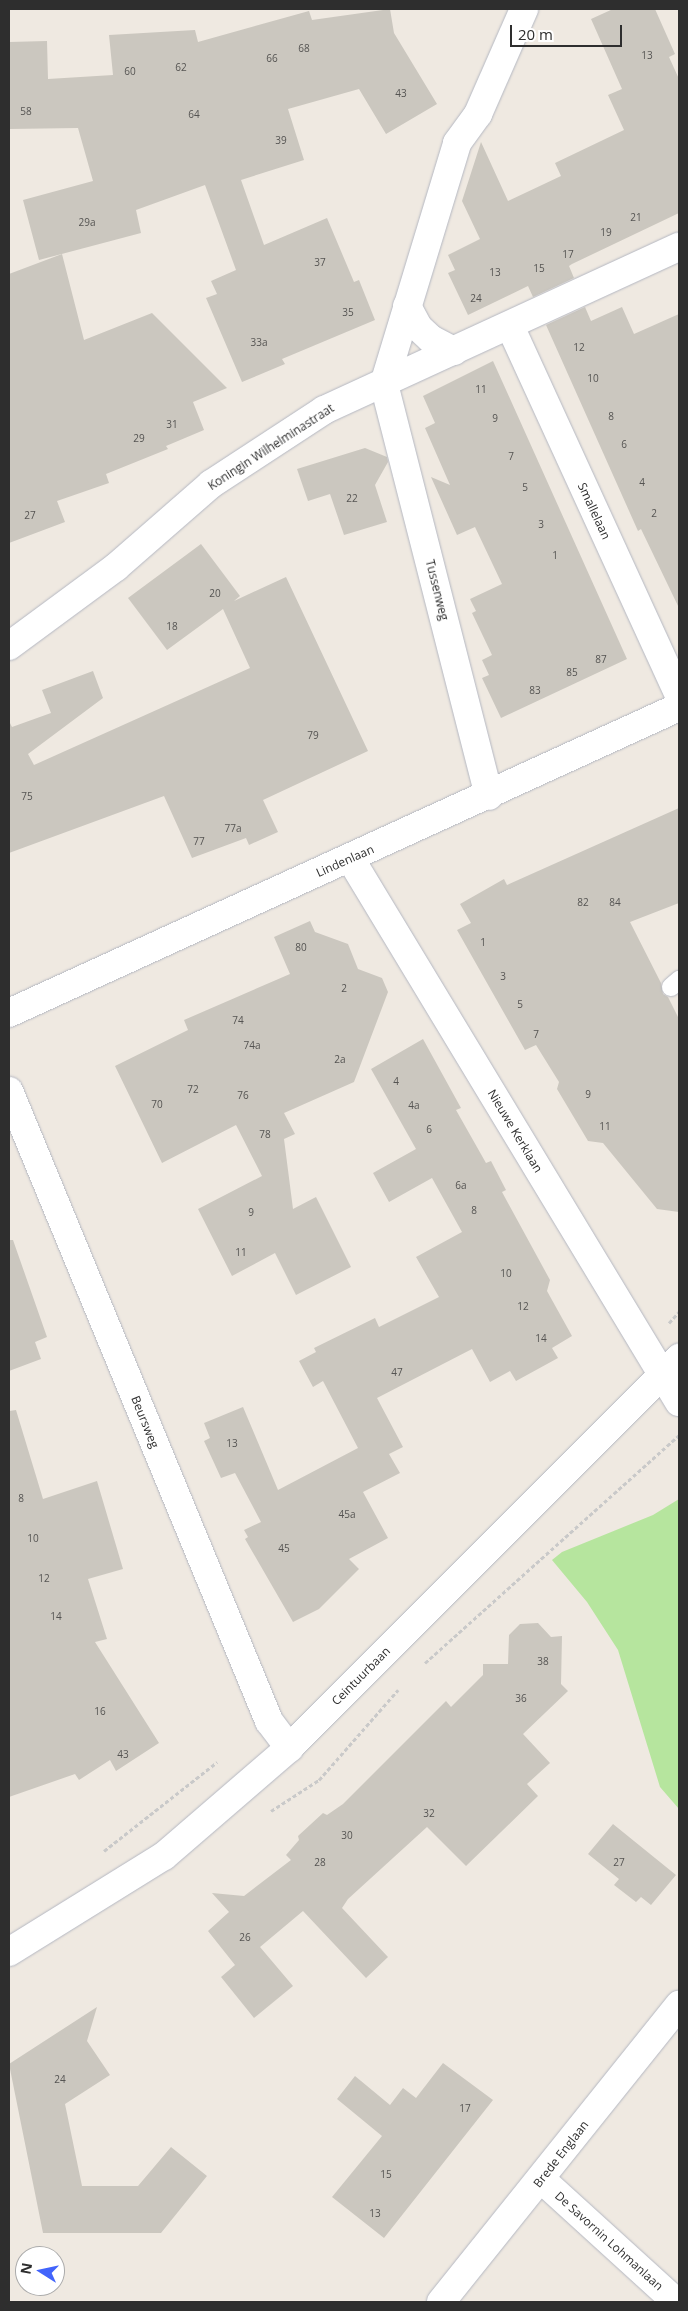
<!DOCTYPE html>
<style>
body{margin:0}
#map{position:relative;width:688px;height:2311px;overflow:hidden;background:#efe9e1;font-family:"Open Sans",sans-serif}
div>[style]{position:absolute}
[style*='--x']{left:calc(var(--x)*1px);top:calc(var(--y)*1px);width:calc(var(--w)*1px);rotate:calc(var(--a)*1deg)}
.green>*{inset:0;background:#b6e59e}
.building>*{inset:0;background:#cbc7bf}
.path>*{height:3px;margin-top:-1.5px;transform-origin:0;background:repeating-linear-gradient(90deg,#c9c9c9 0 4px,transparent 0 6.5px)}
.roads{filter:drop-shadow(0 0 1px #b4b7c1) drop-shadow(0 0 1px #b4b7c1)}
.lane>*{height:18px;margin:-9px;padding:0 9px;transform-origin:9px;border-radius:9px;background:#fff}
.street>*{height:28px;margin:-14px;padding:0 14px;transform-origin:14px;border-radius:14px;background:#fff}
.secondary>*{height:28px;margin:-14px;padding:0 14px;transform-origin:14px;border-radius:14px;background:#fff}
span{translate:-50% -50%;white-space:nowrap;text-align:center;line-height:1.15;-webkit-text-stroke:4px #fff;paint-order:stroke}
.number-label{font-size:10px;color:#555452}
.number-label span{-webkit-text-stroke-width:0}
.street-label{font-size:12px;color:#2e2e2e}
.frame{position:absolute;inset:0;border:10px solid #2e2e2e;pointer-events:none}
.north{position:absolute;left:15px;top:2246px;width:50px;height:50px;box-sizing:border-box;background:#fff;border:1px solid #ababab;border-radius:50%;rotate:280deg;font-size:14px;font-weight:700;line-height:20px;text-align:center;color:#2e2e2e}
.north::after{content:'';display:block;margin:auto;width:18px;height:22px;background:#4264fb;clip-path:polygon(50% 0,100% 100%,50% 72%,0 100%)}
.scale{position:absolute;left:510px;top:25px;width:112px;height:22px;box-sizing:border-box;border:2px solid #2e2e2e;border-top:0;padding-left:6px;font-size:15px;line-height:18px;white-space:nowrap;color:#2e2e2e;-webkit-text-stroke:4px #fff;paint-order:stroke}
</style>
<div id="map">
<div class="green">
<div style="clip-path:polygon(679px 1499px,679px 1809px,660px 1787px,618px 1650px,587px 1602px,552px 1560px,562px 1552px,653px 1515px)"></div>
</div>
<div class="building">
<div style="clip-path:polygon(390px 9px,394px 33px,437px 104px,386px 134px,359px 89px,288px 109px,304px 160px,241px 180px,264px 245px,327px 218px,354px 282px,359px 280px,375px 320px,282px 359px,285px 364px,242px 382px,206px 298px,217px 294px,211px 281px,236px 270px,205px 185px,136px 210px,141px 233px,39px 260px,23px 200px,93px 181px,78px 128px,9px 129px,9px 42px,47px 41px,48px 79px,113px 75px,109px 35px,195px 30px,198px 42px,309px 11px,312px 20px)"></div>
<div style="clip-path:polygon(613px 9px,655px 9px,675px 54px,669px 57px,679px 79px,679px 213px,572px 264px,569px 266px,574px 278px,533px 297px,528px 286px,468px 315px,448px 273px,455px 270px,448px 255px,480px 239px,462px 201px,481px 142px,508px 201px,561px 176px,555px 163px,624px 130px,608px 95px,622px 89px,591px 19px)"></div>
<div style="clip-path:polygon(62px 254px,84px 340px,152px 313px,227px 388px,193px 402px,204px 430px,166px 446px,168px 449px,106px 474px,109px 483px,57px 501px,65px 522px,9px 543px,9px 274px)"></div>
<div style="clip-path:polygon(585px 307px,591px 321px,622px 307px,634px 334px,679px 314px,679px 608px,641px 529px,638px 531px,546px 325px)"></div>
<div style="clip-path:polygon(493px 361px,627px 659px,501px 718px,482px 678px,489px 675px,482px 660px,492px 655px,472px 613px,476px 611px,470px 599px,502px 584px,475px 527px,457px 535px,431px 477px,450px 485px,425px 428px,435px 423px,423px 396px)"></div>
<div style="clip-path:polygon(365px 448px,387px 457px,388px 462px,375px 485px,387px 522px,344px 535px,330px 494px,308px 501px,297px 469px)"></div>
<div style="clip-path:polygon(201px 544px,240px 596px,234px 601px,286px 577px,368px 751px,263px 800px,278px 832px,249px 845px,246px 838px,192px 858px,164px 796px,9px 853px,9px 721px,12px 727px,51px 713px,42px 690px,93px 671px,103px 698px,28px 754px,34px 765px,250px 668px,223px 609px,167px 650px,128px 598px)"></div>
<div style="clip-path:polygon(679px 808px,679px 903px,630px 922px,661px 983px,663px 994px,668px 997px,679px 1019px,679px 1212px,657px 1209px,603px 1143px,588px 1141px,557px 1089px,559px 1082px,536px 1045px,525px 1050px,457px 930px,471px 923px,460px 904px,504px 879px,507px 885px)"></div>
<div style="clip-path:polygon(310px 921px,315px 932px,348px 944px,358px 969px,382px 978px,388px 992px,354px 1082px,284px 1113px,295px 1134px,284px 1139px,293px 1209px,316px 1197px,351px 1267px,296px 1295px,275px 1253px,232px 1276px,198px 1209px,262px 1176px,236px 1125px,162px 1163px,115px 1066px,188px 1030px,184px 1020px,290px 974px,274px 937px)"></div>
<div style="clip-path:polygon(423px 1039px,461px 1108px,456px 1110px,486px 1163px,491px 1161px,506px 1190px,502px 1192px,550px 1280px,547px 1291px,572px 1336px,552px 1348px,558px 1358px,516px 1381px,510px 1371px,490px 1382px,472px 1349px,377px 1398px,403px 1447px,389px 1454px,400px 1473px,363px 1492px,388px 1538px,349px 1559px,359px 1569px,319px 1609px,293px 1622px,245px 1539px,248px 1537px,244px 1530px,261px 1522px,235px 1473px,221px 1478px,204px 1441px,210px 1438px,204px 1423px,243px 1407px,278px 1490px,358px 1448px,323px 1381px,313px 1387px,299px 1361px,316px 1352px,314px 1348px,375px 1318px,379px 1327px,439px 1297px,416px 1257px,462px 1232px,432px 1178px,389px 1202px,373px 1173px,416px 1149px,371px 1069px)"></div>
<div style="clip-path:polygon(9px 1240px,13px 1240px,47px 1337px,35px 1342px,41px 1359px,9px 1371px)"></div>
<div style="clip-path:polygon(16px 1410px,43px 1499px,97px 1481px,123px 1569px,88px 1579px,107px 1639px,95px 1642px,159px 1743px,116px 1771px,110px 1760px,79px 1780px,75px 1774px,9px 1797px,9px 1411px)"></div>
<div style="clip-path:polygon(538px 1623px,551px 1637px,562px 1636px,561px 1684px,568px 1691px,523px 1734px,550px 1763px,527px 1784px,538px 1796px,466px 1866px,427px 1827px,348px 1899px,342px 1908px,388px 1957px,366px 1978px,303px 1911px,260px 1947px,293px 1986px,254px 2018px,221px 1977px,235px 1965px,208px 1931px,229px 1912px,212px 1893px,244px 1896px,291px 1860px,286px 1855px,299px 1840px,298px 1836px,323px 1813px,327px 1815px,343px 1804px,446px 1701px,451px 1707px,483px 1675px,483px 1664px,508px 1664px,509px 1635px,520px 1624px)"></div>
<div style="clip-path:polygon(613px 1824px,676px 1875px,651px 1905px,641px 1897px,636px 1902px,614px 1885px,619px 1879px,588px 1854px)"></div>
<div style="clip-path:polygon(97px 2007px,87px 2041px,110px 2075px,65px 2104px,82px 2186px,138px 2186px,171px 2147px,207px 2176px,161px 2233px,43px 2233px,9px 2064px)"></div>
<div style="clip-path:polygon(443px 2063px,493px 2100px,384px 2238px,332px 2197px,382px 2136px,337px 2099px,355px 2076px,390px 2105px,403px 2088px,416px 2098px)"></div>
</div>
<div class="path">
<div style="--x:669;--y:1323;--w:15;--a:-48"></div>
<div style="--x:425;--y:1663;--w:341;--a:-41.9"></div>
<div style="--x:271;--y:1811;--w:57;--a:-32.9"></div>
<div style="--x:319;--y:1780;--w:120;--a:-48.7"></div>
<div style="--x:104;--y:1851;--w:144;--a:-38.2"></div>
</div>
<div class="roads">
<div class="lane">
<div style="--x:671;--y:987;--w:11;--a:-41"></div>
</div>
<div class="street">
<div style="--x:407;--y:306;--w:24;--a:62"></div>
<div style="--x:418;--y:327;--w:18;--a:43"></div>
<div style="--x:431;--y:339;--w:26;--a:28"></div>
<div style="--x:510;--y:326;--w:406;--a:65.4"></div>
<div style="--x:384;--y:384;--w:425;--a:75.7"></div>
<div style="--x:384;--y:384;--w:252;--a:-73.1"></div>
<div style="--x:457;--y:143;--w:36;--a:-54"></div>
<div style="--x:478;--y:114;--w:115;--a:-66.3"></div>
<div style="--x:9;--y:646;--w:133;--a:-36.4"></div>
<div style="--x:116;--y:567;--w:126;--a:-41.1"></div>
<div style="--x:211;--y:484;--w:135;--a:-33.2"></div>
<div style="--x:324;--y:410;--w:391;--a:-24.7"></div>
<div style="--x:350;--y:858;--w:636;--a:58.84"></div>
<div style="--x:9;--y:1013;--w:737;--a:-24.55"></div>
<div style="--x:9;--y:1091;--w:682;--a:67.57"></div>
<div style="--x:269;--y:1721;--w:34;--a:53"></div>
<div style="--x:541;--y:2179;--w:183;--a:42.3"></div>
<div style="--x:441;--y:2302;--w:381;--a:-51.3"></div>
</div>
<div class="secondary">
<div style="--x:9;--y:1952;--w:182;--a:-31.8"></div>
<div style="--x:164;--y:1856;--w:165;--a:-40.8"></div>
<div style="--x:289;--y:1748;--w:552;--a:-45"></div>
</div>
</div>
<div class="number-label">
<span style="left:304px;top:49px">68</span>
<span style="left:647px;top:56px">13</span>
<span style="left:272px;top:59px">66</span>
<span style="left:181px;top:68px">62</span>
<span style="left:130px;top:72px">60</span>
<span style="left:401px;top:94px">43</span>
<span style="left:26px;top:112px">58</span>
<span style="left:194px;top:115px">64</span>
<span style="left:281px;top:141px">39</span>
<span style="left:636px;top:218px">21</span>
<span style="left:87px;top:223px">29a</span>
<span style="left:606px;top:233px">19</span>
<span style="left:568px;top:255px">17</span>
<span style="left:320px;top:263px">37</span>
<span style="left:539px;top:269px">15</span>
<span style="left:495px;top:273px">13</span>
<span style="left:476px;top:299px">24</span>
<span style="left:348px;top:313px">35</span>
<span style="left:259px;top:343px">33a</span>
<span style="left:579px;top:348px">12</span>
<span style="left:593px;top:379px">10</span>
<span style="left:481px;top:390px">11</span>
<span style="left:611px;top:417px">8</span>
<span style="left:495px;top:419px">9</span>
<span style="left:172px;top:425px">31</span>
<span style="left:139px;top:439px">29</span>
<span style="left:624px;top:445px">6</span>
<span style="left:511px;top:457px">7</span>
<span style="left:642px;top:483px">4</span>
<span style="left:525px;top:488px">5</span>
<span style="left:352px;top:499px">22</span>
<span style="left:654px;top:514px">2</span>
<span style="left:30px;top:516px">27</span>
<span style="left:541px;top:525px">3</span>
<span style="left:555px;top:556px">1</span>
<span style="left:215px;top:594px">20</span>
<span style="left:172px;top:627px">18</span>
<span style="left:601px;top:660px">87</span>
<span style="left:572px;top:673px">85</span>
<span style="left:535px;top:691px">83</span>
<span style="left:313px;top:736px">79</span>
<span style="left:27px;top:797px">75</span>
<span style="left:233px;top:829px">77a</span>
<span style="left:199px;top:842px">77</span>
<span style="left:583px;top:903px">82</span>
<span style="left:615px;top:903px">84</span>
<span style="left:483px;top:943px">1</span>
<span style="left:301px;top:948px">80</span>
<span style="left:503px;top:977px">3</span>
<span style="left:344px;top:989px">2</span>
<span style="left:520px;top:1005px">5</span>
<span style="left:238px;top:1021px">74</span>
<span style="left:536px;top:1035px">7</span>
<span style="left:252px;top:1046px">74a</span>
<span style="left:340px;top:1060px">2a</span>
<span style="left:396px;top:1082px">4</span>
<span style="left:193px;top:1090px">72</span>
<span style="left:588px;top:1095px">9</span>
<span style="left:243px;top:1096px">76</span>
<span style="left:157px;top:1105px">70</span>
<span style="left:414px;top:1106px">4a</span>
<span style="left:605px;top:1127px">11</span>
<span style="left:429px;top:1130px">6</span>
<span style="left:265px;top:1135px">78</span>
<span style="left:461px;top:1186px">6a</span>
<span style="left:474px;top:1211px">8</span>
<span style="left:251px;top:1213px">9</span>
<span style="left:241px;top:1253px">11</span>
<span style="left:506px;top:1274px">10</span>
<span style="left:523px;top:1307px">12</span>
<span style="left:541px;top:1339px">14</span>
<span style="left:397px;top:1373px">47</span>
<span style="left:232px;top:1444px">13</span>
<span style="left:21px;top:1499px">8</span>
<span style="left:347px;top:1515px">45a</span>
<span style="left:33px;top:1539px">10</span>
<span style="left:284px;top:1549px">45</span>
<span style="left:44px;top:1579px">12</span>
<span style="left:56px;top:1617px">14</span>
<span style="left:543px;top:1662px">38</span>
<span style="left:521px;top:1699px">36</span>
<span style="left:100px;top:1712px">16</span>
<span style="left:123px;top:1755px">43</span>
<span style="left:429px;top:1814px">32</span>
<span style="left:347px;top:1836px">30</span>
<span style="left:320px;top:1863px">28</span>
<span style="left:619px;top:1863px">27</span>
<span style="left:245px;top:1938px">26</span>
<span style="left:60px;top:2080px">24</span>
<span style="left:465px;top:2109px">17</span>
<span style="left:386px;top:2175px">15</span>
<span style="left:375px;top:2214px">13</span>
</div>
<div class="street-label">
<span style="left:271px;top:447px;rotate:-33deg">Koningin Wilhelminastraat</span>
<span style="left:594px;top:511px;rotate:65deg">Smallelaan</span>
<span style="left:437px;top:590px;rotate:76deg">Tussenweg</span>
<span style="left:345px;top:861px;rotate:-24deg">Lindenlaan</span>
<span style="left:515px;top:1131px;rotate:59deg">Nieuwe Kerklaan</span>
<span style="left:145px;top:1422px;rotate:68deg">Beursweg</span>
<span style="left:361px;top:1676px;rotate:-45deg">Ceintuurbaan</span>
<span style="left:561px;top:2154px;rotate:-52deg">Brede Englaan</span>
<span style="left:609px;top:2241px;rotate:42deg">De Savornin Lohmanlaan</span>
</div>
<div class="frame"></div>
<div class="north">N</div>
<div class="scale">20 m</div>
</div>
